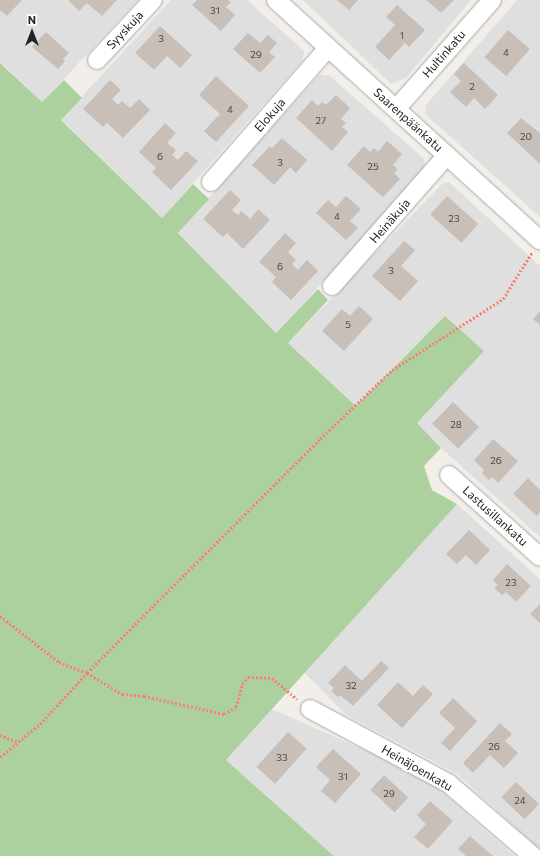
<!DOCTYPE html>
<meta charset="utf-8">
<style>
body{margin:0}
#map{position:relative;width:540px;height:856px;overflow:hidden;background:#f2efe9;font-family:Commissioner,sans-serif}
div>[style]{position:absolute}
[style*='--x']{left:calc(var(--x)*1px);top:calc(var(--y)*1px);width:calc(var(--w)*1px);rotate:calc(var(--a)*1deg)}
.residential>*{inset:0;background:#e0dfdf}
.forest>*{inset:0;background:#add19e}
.building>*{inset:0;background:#c7bfb8;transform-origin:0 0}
.path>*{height:2.5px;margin-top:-1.25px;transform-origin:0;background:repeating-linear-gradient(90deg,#fa8072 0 2px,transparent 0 4px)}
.roads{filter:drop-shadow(0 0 1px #a9a9a9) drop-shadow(0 0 1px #a9a9a9)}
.street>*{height:18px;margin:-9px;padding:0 9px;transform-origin:9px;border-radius:9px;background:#fff}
span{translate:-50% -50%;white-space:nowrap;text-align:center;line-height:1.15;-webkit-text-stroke:4px #fff;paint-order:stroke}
.number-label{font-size:10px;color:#4b4948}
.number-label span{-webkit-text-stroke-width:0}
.street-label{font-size:12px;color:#222}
.north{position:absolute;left:12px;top:12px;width:40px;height:40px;-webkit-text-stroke:3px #fff;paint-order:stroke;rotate:0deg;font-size:11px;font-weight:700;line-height:16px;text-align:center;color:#222}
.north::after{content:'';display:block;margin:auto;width:14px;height:18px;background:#222;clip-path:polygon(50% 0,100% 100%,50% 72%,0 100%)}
</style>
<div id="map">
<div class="residential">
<div style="clip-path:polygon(0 0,138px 0,42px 102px,0 62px)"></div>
<div style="clip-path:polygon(171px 0,247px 0,304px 51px,303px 60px,162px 218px,61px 119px)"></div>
<div style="clip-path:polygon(303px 0,471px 0,406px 78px,391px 84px)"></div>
<div style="clip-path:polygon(517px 0,540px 0,540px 217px,425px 114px,426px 105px)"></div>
<div style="clip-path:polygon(319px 75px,329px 75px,424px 159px,425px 172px,276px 333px,178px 232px)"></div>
<div style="clip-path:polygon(449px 182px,540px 266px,540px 537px,441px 448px,417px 423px,484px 351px,445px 316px,357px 406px,288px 343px,443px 183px)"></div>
<div style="clip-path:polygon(457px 504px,540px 579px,540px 850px,457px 774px,346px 715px,304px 672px)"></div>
<div style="clip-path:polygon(272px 709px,425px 777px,515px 856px,334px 856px,226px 760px)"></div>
</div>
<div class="forest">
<div style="clip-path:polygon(0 63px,42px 102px,64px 80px,82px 98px,61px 120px,162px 218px,193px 184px,209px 199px,178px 233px,276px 333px,318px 289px,328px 300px,288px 343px,356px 406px,445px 316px,484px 351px,417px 423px,441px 448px,424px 466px,432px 490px,457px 504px,226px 760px,334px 856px,0 856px)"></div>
</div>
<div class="building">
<div style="clip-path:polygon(0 0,22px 0,7px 16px,0 10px)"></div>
<div style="clip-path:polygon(68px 0,117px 0,102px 16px,87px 3px,79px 11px)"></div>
<div style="clip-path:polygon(197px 0,228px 0,231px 2px,226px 7px,235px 15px,221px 31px,192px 5px)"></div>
<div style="clip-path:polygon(337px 0,358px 0,349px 10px)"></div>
<div style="clip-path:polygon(426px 0,454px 0,441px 13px)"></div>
<div style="clip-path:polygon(397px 5px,425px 30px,409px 47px,405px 43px,389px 60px,375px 47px,395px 25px,386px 17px)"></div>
<div style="clip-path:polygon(160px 26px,192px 55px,180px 68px,167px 56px,154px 70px,135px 53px)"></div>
<div style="left:508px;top:30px;width:29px;height:36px;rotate:41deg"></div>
<div style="clip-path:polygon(46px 32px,69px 53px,63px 59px,65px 61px,58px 69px,32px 47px)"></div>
<div style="clip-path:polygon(248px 33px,260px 43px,268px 35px,277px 43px,269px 52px,275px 57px,260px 73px,233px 49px)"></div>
<div style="clip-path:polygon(464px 63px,498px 95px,485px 109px,474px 98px,466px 107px,450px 92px,461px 81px,454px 74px)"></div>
<div style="clip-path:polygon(216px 76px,249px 106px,216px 142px,204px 131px,220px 114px,199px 95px)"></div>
<div style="clip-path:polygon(110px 80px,121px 90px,112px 99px,118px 105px,122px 101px,130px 108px,139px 99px,150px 110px,123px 138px,107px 123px,103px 127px,83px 109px)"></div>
<div style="clip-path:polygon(336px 95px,350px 108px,341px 119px,346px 123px,342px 127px,348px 132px,332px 151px,296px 118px,312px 100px,318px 106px,322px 102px,326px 105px)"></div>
<div style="clip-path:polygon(521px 118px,540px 133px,540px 164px,507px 133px)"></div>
<div style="clip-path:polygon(165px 123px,176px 133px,167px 143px,176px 150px,172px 155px,178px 160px,186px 151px,198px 161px,171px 190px,152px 172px,156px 168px,139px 152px)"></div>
<div style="clip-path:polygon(282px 138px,307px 160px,296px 173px,290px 167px,274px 185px,252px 165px,270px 146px,272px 148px)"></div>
<div style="clip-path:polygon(387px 141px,402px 154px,393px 165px,398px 169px,394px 173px,400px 179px,383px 197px,347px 165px,364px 146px,370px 152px,374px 148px,378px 152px)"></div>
<div style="clip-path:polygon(230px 190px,241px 200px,232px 210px,238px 215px,241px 211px,250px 219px,258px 209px,270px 220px,243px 249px,227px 233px,223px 237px,203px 219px)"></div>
<div style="clip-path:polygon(346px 196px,361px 209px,350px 221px,358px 228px,346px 240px,316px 213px,328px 200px,336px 207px)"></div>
<div style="left:447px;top:196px;width:42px;height:25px;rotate:42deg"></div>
<div style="clip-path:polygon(285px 233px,296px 243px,288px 252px,296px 260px,292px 264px,298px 270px,307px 260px,318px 271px,291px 300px,272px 282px,276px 277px,259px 262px)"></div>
<div style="clip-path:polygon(404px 241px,415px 250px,401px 266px,418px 281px,400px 301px,372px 276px)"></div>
<div style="clip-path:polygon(359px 306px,373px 319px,344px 351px,322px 331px,342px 309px,350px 316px)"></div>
<div style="clip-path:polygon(540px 311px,540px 325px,533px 319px)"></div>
<div style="left:453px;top:402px;width:36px;height:30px;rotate:44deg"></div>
<div style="clip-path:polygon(493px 439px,518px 461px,498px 483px,492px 477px,489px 480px,482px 473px,484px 470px,474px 460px)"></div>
<div style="clip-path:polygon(528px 478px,540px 490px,540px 512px,537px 516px,513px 494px)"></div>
<div style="clip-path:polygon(469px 530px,490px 550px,476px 565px,466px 555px,457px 564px,446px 554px)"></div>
<div style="clip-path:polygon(507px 564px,531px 586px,516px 602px,506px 592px,502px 595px,494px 588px,498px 585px,493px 580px)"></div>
<div style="clip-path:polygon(540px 604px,540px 623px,530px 614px)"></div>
<div style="clip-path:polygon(381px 661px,389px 668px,353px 706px,340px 695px,338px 697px,331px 691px,334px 688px,328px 683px,345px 665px,362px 681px)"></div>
<div style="clip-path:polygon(398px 682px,413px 696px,423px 685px,433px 694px,402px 728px,377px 705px)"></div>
<div style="clip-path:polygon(453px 698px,477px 721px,450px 751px,441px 743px,455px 728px,439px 713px)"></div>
<div style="clip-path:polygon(500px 723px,512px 734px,505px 741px,518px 753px,504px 768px,490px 755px,473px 773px,463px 763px)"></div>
<div style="left:288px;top:732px;width:25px;height:47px;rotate:42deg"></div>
<div style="clip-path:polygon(333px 749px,361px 774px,335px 803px,321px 791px,330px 780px,316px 767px)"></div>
<div style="left:384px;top:775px;width:33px;height:20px;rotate:43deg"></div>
<div style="left:516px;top:782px;width:32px;height:21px;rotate:44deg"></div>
<div style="clip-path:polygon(430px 801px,453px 821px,428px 849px,414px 837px,426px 824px,417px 815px)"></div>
<div style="clip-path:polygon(470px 836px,493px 856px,466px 856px,458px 849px)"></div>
</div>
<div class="path">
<div style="--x:0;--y:616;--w:75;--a:37.9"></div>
<div style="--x:59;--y:662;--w:30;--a:21"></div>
<div style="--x:87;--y:673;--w:41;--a:31"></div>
<div style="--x:122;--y:694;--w:22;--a:5"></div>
<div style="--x:144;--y:696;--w:82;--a:12.7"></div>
<div style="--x:224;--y:714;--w:14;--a:-30"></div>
<div style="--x:236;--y:707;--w:24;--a:-75"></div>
<div style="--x:242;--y:684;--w:9;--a:-49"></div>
<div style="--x:248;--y:677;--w:24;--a:2"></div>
<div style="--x:272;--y:678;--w:33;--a:40"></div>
<div style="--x:0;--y:735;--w:19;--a:21"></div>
<div style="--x:0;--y:757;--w:52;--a:-39.5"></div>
<div style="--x:40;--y:724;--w:69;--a:-47.3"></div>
<div style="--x:87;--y:673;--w:95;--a:-45.4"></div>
<div style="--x:154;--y:605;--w:235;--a:-45"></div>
<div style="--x:320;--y:439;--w:100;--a:-43.8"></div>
<div style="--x:392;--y:370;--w:132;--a:-32.6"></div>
<div style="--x:503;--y:299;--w:55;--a:-58.3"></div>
</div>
<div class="roads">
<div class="street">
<div style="--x:276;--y:0;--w:357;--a:42.3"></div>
<div style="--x:97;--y:60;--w:82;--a:-47"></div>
<div style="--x:396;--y:109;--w:145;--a:-48.6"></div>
<div style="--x:211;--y:182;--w:178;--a:-48.9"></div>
<div style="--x:332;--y:286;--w:174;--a:-48.7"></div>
<div style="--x:449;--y:475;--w:122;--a:42"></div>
<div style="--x:310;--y:709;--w:157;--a:28.2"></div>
<div style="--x:448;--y:783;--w:112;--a:40.7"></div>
</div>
</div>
<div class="number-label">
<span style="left:215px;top:11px">31</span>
<span style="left:402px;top:36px">1</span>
<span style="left:161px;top:39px">3</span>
<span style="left:506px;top:53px">4</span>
<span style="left:256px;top:55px">29</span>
<span style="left:472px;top:87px">2</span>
<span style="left:230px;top:110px">4</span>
<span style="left:321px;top:121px">27</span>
<span style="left:526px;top:137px">20</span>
<span style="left:160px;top:157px">6</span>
<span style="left:280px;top:163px">3</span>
<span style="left:373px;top:167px">25</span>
<span style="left:337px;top:217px">4</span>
<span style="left:454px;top:219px">23</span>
<span style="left:280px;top:267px">6</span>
<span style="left:391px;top:271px">3</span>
<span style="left:348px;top:325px">5</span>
<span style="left:456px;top:425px">28</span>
<span style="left:496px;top:461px">26</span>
<span style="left:511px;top:583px">23</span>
<span style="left:351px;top:686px">32</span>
<span style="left:494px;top:747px">26</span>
<span style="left:282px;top:758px">33</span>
<span style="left:343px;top:777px">31</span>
<span style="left:389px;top:794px">29</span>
<span style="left:520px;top:801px">24</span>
</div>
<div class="street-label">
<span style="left:125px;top:30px;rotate:-47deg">Syyskuja</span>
<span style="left:444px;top:54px;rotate:-49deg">Hultinkatu</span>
<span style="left:270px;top:115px;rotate:-49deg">Elokuja</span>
<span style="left:408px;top:120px;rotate:42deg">Saarenpäänkatu</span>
<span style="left:390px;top:221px;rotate:-49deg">Heinäkuja</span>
<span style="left:495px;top:516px;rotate:42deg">Lastusillankatu</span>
<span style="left:417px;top:768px;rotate:30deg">Heinäjoenkatu</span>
</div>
<div class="north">N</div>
</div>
